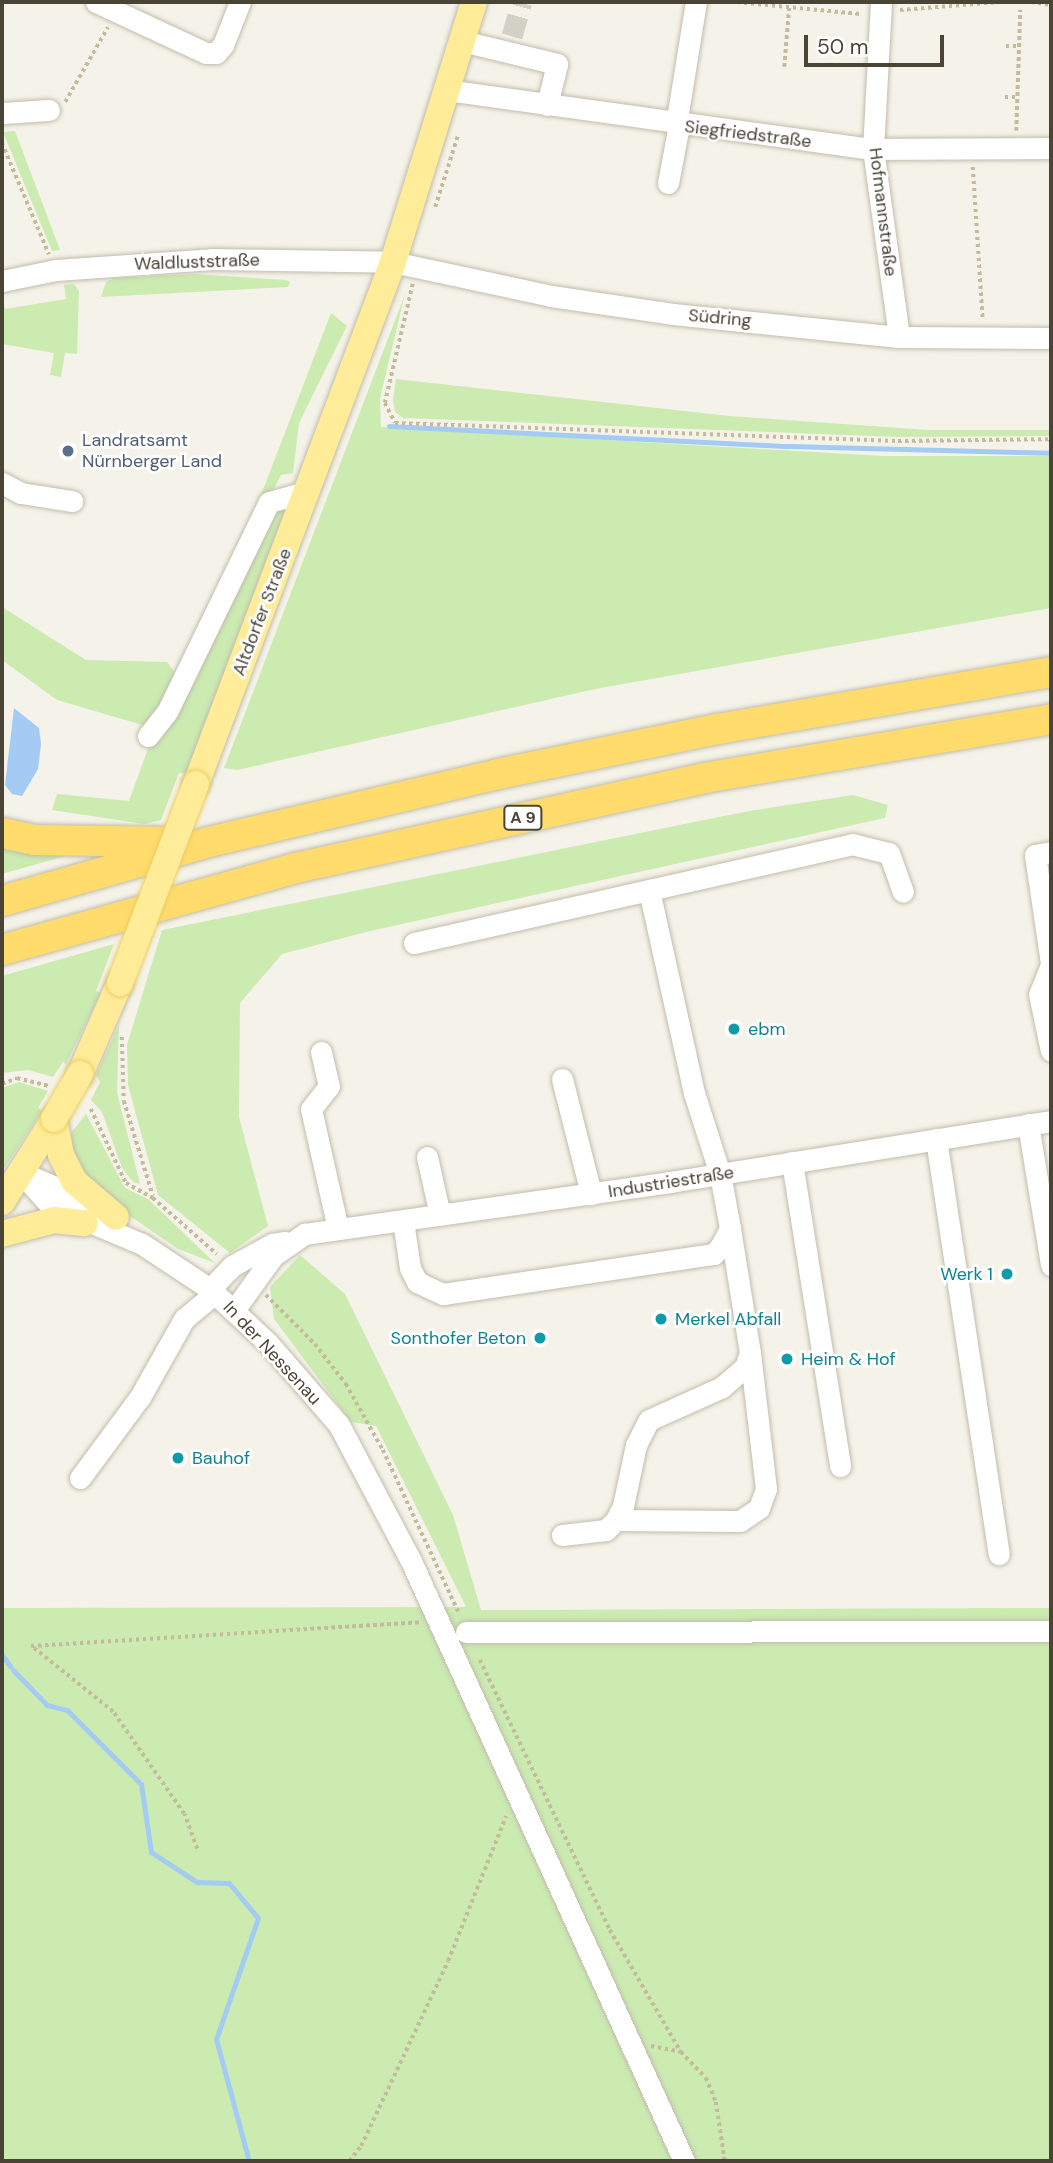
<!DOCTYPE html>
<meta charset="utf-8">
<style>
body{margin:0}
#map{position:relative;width:1053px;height:2163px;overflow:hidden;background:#f5f3e9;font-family:"DM Sans",sans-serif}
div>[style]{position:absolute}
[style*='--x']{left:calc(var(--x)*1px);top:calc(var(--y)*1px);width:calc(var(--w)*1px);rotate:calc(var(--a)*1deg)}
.green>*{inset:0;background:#cbebb1}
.water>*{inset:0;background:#a4cbf4}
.stream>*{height:5px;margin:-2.5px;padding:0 2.5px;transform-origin:2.5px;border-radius:2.5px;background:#a4cbf4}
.minor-tunnel>*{height:21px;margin-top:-10.5px;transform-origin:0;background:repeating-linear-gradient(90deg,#d3d0c5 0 21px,transparent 0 31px)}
.path>*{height:3.5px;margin-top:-1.75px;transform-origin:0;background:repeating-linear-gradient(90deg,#c4ba9c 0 3.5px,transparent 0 7px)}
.roads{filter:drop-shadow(0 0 2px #c2bcab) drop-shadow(0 0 2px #c2bcab)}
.minor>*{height:21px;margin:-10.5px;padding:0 10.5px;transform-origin:10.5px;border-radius:10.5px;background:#fff}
.major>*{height:26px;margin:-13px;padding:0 13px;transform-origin:13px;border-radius:13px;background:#ffec99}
.highway>*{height:30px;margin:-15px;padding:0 15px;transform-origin:15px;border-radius:15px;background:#ffdc6b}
.bridges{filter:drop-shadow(0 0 2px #eace63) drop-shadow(0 0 2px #eace63)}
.major-bridge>*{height:26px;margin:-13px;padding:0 13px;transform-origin:13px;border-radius:13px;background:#ffec99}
.dots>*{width:19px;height:19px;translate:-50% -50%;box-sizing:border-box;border:4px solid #fff;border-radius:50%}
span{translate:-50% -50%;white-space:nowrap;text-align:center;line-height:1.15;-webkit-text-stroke:5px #fff;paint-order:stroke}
.shield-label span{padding:2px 5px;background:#fff;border:2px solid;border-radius:5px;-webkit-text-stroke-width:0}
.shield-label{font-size:16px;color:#4a4437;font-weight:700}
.street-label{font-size:18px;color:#4a4437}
.service-label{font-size:18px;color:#4e5e75}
.left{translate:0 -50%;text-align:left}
.culture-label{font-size:18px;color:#0d838f}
.right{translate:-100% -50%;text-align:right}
.frame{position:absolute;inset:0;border:4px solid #4a4437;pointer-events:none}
.scale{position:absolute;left:804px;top:35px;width:140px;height:32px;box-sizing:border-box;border:4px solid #4a4437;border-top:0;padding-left:9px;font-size:21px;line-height:24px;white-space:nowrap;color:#4a4437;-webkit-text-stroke:5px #fff;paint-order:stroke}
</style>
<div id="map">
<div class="green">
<div style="clip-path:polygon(15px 131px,60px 250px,52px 251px,3px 132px)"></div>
<div style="clip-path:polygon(194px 274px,286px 280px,290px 282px,288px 287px,101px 297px,106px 282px,114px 278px)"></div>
<div style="clip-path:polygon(74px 284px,79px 291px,77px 354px,65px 353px,61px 377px,50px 375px,54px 353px,2px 344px,2px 295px,5px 309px,66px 299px,64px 285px)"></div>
<div style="clip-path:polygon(405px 294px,380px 398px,381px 427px,883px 456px,1051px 456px,1051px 608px,595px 689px,237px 770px,224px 768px)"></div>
<div style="clip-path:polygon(331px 313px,347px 326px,299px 423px,293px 473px,281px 475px,271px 494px,261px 495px)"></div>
<div style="clip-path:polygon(396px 379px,730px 416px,929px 430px,1051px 430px,1051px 436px,900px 437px,403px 418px,395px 412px,393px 400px)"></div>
<div style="clip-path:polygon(287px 505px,186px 773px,179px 773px,161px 820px,144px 824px,52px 810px,57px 794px,129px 801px,158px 721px,146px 726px,57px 700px,2px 660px,2px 607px,86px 660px,167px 662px,181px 680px,276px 511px)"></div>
<div style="clip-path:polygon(853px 795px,888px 805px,885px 818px,370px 931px,282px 954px,240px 1003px,239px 1117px,268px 1226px,230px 1253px,158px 1195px,128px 1085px,127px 1045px,162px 930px,749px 811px)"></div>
<div style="clip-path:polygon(2px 840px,69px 855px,2px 874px)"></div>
<div style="clip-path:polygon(114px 944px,96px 991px,101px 993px,66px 1064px,63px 1062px,53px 1077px,28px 1070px,2px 1073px,2px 976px)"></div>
<div style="clip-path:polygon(119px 1025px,117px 1092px,140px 1184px,133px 1182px,122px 1168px,102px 1112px,91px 1100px,100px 1082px,96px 1075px)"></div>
<div style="clip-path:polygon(19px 1082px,48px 1091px,38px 1108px,42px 1110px,2px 1172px,2px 1088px)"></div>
<div style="clip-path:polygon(86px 1114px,125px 1188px,148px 1199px,215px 1263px,178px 1249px,95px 1192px,78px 1174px,68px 1137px)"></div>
<div style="clip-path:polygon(300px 1255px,345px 1294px,453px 1515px,481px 1610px,1051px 1608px,1051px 2161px,2px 2161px,2px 1608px,466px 1607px,376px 1426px,351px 1422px,274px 1319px,270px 1287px)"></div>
</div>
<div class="water">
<div style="clip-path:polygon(14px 708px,39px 728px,41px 744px,38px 769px,22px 796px,12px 794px,5px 785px)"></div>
</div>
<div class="stream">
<div style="--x:389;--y:426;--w:400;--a:2.9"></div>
<div style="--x:789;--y:446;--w:262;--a:1.5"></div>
<div style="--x:2;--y:1655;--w:14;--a:54"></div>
<div style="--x:13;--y:1670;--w:49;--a:45.8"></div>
<div style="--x:47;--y:1705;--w:21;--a:14"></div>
<div style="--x:67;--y:1710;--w:105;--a:45"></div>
<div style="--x:141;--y:1784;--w:69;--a:81.6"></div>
<div style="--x:151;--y:1852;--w:55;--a:33.1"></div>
<div style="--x:197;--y:1882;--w:32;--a:2"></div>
<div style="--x:229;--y:1883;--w:45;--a:50.4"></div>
<div style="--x:258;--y:1918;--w:128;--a:109.1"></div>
<div style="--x:216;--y:2039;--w:126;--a:74.9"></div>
</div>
<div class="minor-tunnel">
<div style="--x:512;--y:36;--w:35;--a:-74"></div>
</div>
<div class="path">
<div style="--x:737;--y:2;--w:124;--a:5.6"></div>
<div style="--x:1031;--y:2;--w:20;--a:9"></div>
<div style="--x:900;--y:10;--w:100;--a:-4.6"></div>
<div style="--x:1006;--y:46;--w:12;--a:0"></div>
<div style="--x:784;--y:67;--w:59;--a:-85.2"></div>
<div style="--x:1005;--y:97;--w:12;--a:0"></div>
<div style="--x:65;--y:102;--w:86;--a:-60.2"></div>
<div style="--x:1016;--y:131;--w:121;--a:-88.1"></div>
<div style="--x:2;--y:143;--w:121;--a:67.1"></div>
<div style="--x:973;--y:167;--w:153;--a:86.3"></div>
<div style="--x:435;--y:207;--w:76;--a:-72.3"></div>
<div style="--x:413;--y:284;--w:122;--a:103.2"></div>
<div style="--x:385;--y:403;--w:22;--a:63"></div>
<div style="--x:395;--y:423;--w:503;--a:2.05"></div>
<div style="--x:898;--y:441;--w:153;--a:-0.7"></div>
<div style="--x:122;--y:1037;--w:64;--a:88.2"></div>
<div style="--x:124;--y:1101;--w:99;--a:73"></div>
<div style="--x:2;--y:1084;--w:16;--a:-22"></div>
<div style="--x:17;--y:1078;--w:34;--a:14"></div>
<div style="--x:91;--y:1109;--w:82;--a:64.7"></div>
<div style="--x:126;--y:1183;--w:31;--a:29"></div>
<div style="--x:153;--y:1198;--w:85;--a:41.2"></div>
<div style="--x:266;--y:1295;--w:69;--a:45"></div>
<div style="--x:315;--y:1344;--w:51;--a:52.2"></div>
<div style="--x:346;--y:1384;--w:76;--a:60.7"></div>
<div style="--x:383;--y:1450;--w:182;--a:65"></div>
<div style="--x:480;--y:1660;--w:300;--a:64.3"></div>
<div style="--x:610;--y:1930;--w:141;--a:59.8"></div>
<div style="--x:681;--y:2052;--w:36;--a:46"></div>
<div style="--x:706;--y:2078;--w:26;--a:67"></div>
<div style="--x:716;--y:2102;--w:60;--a:81.3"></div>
<div style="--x:197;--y:1849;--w:37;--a:-110"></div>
<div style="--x:184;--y:1814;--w:124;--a:-124.8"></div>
<div style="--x:113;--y:1712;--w:105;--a:-141.2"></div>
<div style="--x:31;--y:1646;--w:390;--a:-3.5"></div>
<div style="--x:651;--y:2046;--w:31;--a:11"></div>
<div style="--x:349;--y:2161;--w:19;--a:-51"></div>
<div style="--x:361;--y:2146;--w:204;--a:-64.8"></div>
<div style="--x:448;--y:1961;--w:156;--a:-68.2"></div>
</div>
<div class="roads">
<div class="minor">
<div style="--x:96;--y:2;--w:121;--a:24.9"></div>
<div style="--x:206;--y:53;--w:10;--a:0"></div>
<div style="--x:216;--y:53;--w:11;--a:-49"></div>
<div style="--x:223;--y:45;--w:46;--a:-68.4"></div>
<div style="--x:881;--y:2;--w:147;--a:93.1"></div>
<div style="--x:873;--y:149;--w:190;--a:82.1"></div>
<div style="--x:462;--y:41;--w:98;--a:13.6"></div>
<div style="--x:557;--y:64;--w:42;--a:103.7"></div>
<div style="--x:447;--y:90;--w:430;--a:7.9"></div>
<div style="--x:873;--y:149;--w:178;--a:-0.3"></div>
<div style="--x:2;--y:113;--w:47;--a:-3.7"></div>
<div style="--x:676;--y:125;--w:125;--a:-80.8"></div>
<div style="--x:668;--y:183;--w:59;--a:-79.3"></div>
<div style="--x:2;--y:281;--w:55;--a:-11.5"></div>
<div style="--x:56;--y:270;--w:156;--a:-4"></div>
<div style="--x:212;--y:259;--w:181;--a:0.9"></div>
<div style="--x:393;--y:262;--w:162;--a:12.1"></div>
<div style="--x:551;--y:296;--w:123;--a:8.4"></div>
<div style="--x:673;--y:314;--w:227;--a:5.8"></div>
<div style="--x:899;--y:337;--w:152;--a:0.4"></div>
<div style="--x:2;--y:483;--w:21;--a:28"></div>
<div style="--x:21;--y:493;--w:52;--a:8.9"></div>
<div style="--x:148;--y:736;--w:31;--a:-52"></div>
<div style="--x:167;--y:712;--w:233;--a:-64.1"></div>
<div style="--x:269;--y:502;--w:41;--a:-15.4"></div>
<div style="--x:1051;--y:852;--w:16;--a:169"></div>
<div style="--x:1035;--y:855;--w:109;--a:81.6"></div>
<div style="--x:414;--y:943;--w:449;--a:-12.7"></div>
<div style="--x:852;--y:844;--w:38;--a:14"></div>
<div style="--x:889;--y:853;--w:41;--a:70.3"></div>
<div style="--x:1051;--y:965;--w:31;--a:112"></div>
<div style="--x:1039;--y:994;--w:58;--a:78.1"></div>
<div style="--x:321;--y:1052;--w:35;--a:77"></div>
<div style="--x:329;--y:1086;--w:29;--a:128"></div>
<div style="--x:311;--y:1109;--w:123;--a:77.3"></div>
<div style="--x:562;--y:1079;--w:119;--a:75.8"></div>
<div style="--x:1028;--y:1124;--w:143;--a:80.7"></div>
<div style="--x:936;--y:1139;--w:420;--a:81.4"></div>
<div style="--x:427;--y:1157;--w:59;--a:77.4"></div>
<div style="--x:792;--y:1162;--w:308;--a:81"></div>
<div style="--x:20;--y:1172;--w:45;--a:47.7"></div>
<div style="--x:50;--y:1205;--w:100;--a:23"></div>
<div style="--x:142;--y:1244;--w:82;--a:33.5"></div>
<div style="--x:210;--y:1289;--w:79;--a:43"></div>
<div style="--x:268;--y:1343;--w:108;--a:49.1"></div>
<div style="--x:339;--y:1425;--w:154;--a:62.1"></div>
<div style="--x:411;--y:1561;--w:659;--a:65.53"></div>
<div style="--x:20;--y:1172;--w:72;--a:23"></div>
<div style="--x:403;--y:1221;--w:48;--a:81.5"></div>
<div style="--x:410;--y:1268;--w:16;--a:63"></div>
<div style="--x:417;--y:1282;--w:29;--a:25"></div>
<div style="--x:443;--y:1294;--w:274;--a:-8.4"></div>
<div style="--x:714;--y:1254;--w:13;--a:-51"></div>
<div style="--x:722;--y:1244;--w:18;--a:-63"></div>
<div style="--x:730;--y:1228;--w:55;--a:-100.5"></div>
<div style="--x:720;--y:1174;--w:85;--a:-107.8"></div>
<div style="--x:694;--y:1093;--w:208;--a:-102.5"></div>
<div style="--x:210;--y:1289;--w:32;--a:-46"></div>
<div style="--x:232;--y:1266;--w:46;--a:-28.8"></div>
<div style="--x:272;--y:1244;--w:13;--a:-9"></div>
<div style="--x:235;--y:1309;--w:65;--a:-54.4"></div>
<div style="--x:273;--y:1256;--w:39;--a:-35"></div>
<div style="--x:305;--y:1234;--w:369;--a:-8.1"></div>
<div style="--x:670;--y:1182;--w:386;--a:-9.1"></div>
<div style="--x:80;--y:1478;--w:101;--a:-53.5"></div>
<div style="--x:140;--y:1397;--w:90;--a:-60.6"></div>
<div style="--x:184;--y:1319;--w:40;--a:-40"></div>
<div style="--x:616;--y:1520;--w:124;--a:0.5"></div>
<div style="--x:740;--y:1521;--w:23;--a:-34"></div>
<div style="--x:759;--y:1508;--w:20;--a:-70"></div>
<div style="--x:766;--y:1489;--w:137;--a:-96.7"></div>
<div style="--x:562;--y:1535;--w:44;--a:-6.5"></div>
<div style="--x:606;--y:1530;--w:14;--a:-45"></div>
<div style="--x:616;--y:1520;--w:16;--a:-63"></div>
<div style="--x:623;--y:1506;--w:62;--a:-78"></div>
<div style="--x:636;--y:1445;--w:28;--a:-63"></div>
<div style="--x:649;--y:1420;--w:80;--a:-24.3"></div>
<div style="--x:722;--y:1387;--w:30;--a:-41"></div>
<div style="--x:745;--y:1367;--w:15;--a:-70"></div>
<div style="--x:750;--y:1353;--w:127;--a:-99.1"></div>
<div style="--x:466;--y:1632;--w:585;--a:-0.1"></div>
</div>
<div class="major">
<div style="--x:196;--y:784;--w:558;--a:-69.32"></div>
<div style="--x:393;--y:262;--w:272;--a:-72.7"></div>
<div style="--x:80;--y:1074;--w:99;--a:-66.3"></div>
<div style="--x:54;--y:1119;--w:37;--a:79"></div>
<div style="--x:61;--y:1155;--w:29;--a:63"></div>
<div style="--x:74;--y:1181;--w:55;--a:40.6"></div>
<div style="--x:2;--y:1202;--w:98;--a:-57.9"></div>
<div style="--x:2;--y:1234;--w:54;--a:-15.1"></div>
<div style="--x:54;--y:1220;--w:31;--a:6"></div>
</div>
<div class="highway">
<div style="--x:2;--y:833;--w:33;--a:12"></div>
<div style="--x:34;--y:840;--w:140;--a:0.8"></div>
<div style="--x:2;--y:901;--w:215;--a:-15.9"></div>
<div style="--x:209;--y:842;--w:297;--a:-13.2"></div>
<div style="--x:498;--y:774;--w:225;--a:-11.6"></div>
<div style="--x:718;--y:729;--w:338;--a:-9.7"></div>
<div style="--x:2;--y:950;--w:305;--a:-15.6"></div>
<div style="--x:296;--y:868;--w:418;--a:-12.4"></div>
<div style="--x:704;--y:778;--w:352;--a:-9.6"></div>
</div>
</div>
<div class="bridges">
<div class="major-bridge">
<div style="--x:120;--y:983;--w:213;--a:-69.1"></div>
<div style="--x:54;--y:1119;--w:52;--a:-60"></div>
</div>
</div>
<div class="dots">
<div style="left:68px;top:451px;background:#5c6f8a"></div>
<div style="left:734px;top:1029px;background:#0f9aa8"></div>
<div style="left:1007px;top:1274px;background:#0f9aa8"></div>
<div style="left:661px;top:1319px;background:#0f9aa8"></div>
<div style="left:540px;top:1338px;background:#0f9aa8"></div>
<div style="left:787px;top:1359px;background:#0f9aa8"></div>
<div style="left:178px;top:1458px;background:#0f9aa8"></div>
</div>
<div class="shield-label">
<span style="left:523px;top:818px">A 9</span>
</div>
<div class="street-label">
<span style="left:748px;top:134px;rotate:7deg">Siegfriedstraße</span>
<span style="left:883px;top:212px;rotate:83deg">Hofmannstraße</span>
<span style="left:197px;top:262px;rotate:-2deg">Waldluststraße</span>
<span style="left:720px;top:318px;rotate:5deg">Südring</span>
<span style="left:262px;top:612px;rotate:-69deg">Altdorfer Straße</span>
<span style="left:671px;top:1182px;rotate:-9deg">Industriestraße</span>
<span style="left:272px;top:1353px;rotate:47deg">In der Nessenau</span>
</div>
<div class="service-label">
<span class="left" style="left:82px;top:451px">Landratsamt<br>Nürnberger Land</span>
</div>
<div class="culture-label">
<span class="left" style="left:748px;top:1029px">ebm</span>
<span class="right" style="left:993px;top:1274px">Werk 1</span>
<span class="left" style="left:675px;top:1319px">Merkel Abfall</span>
<span class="right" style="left:526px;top:1338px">Sonthofer Beton</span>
<span class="left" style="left:801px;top:1359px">Heim &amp; Hof</span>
<span class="left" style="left:192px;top:1458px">Bauhof</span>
</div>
<div class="frame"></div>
<div class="scale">50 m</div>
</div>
